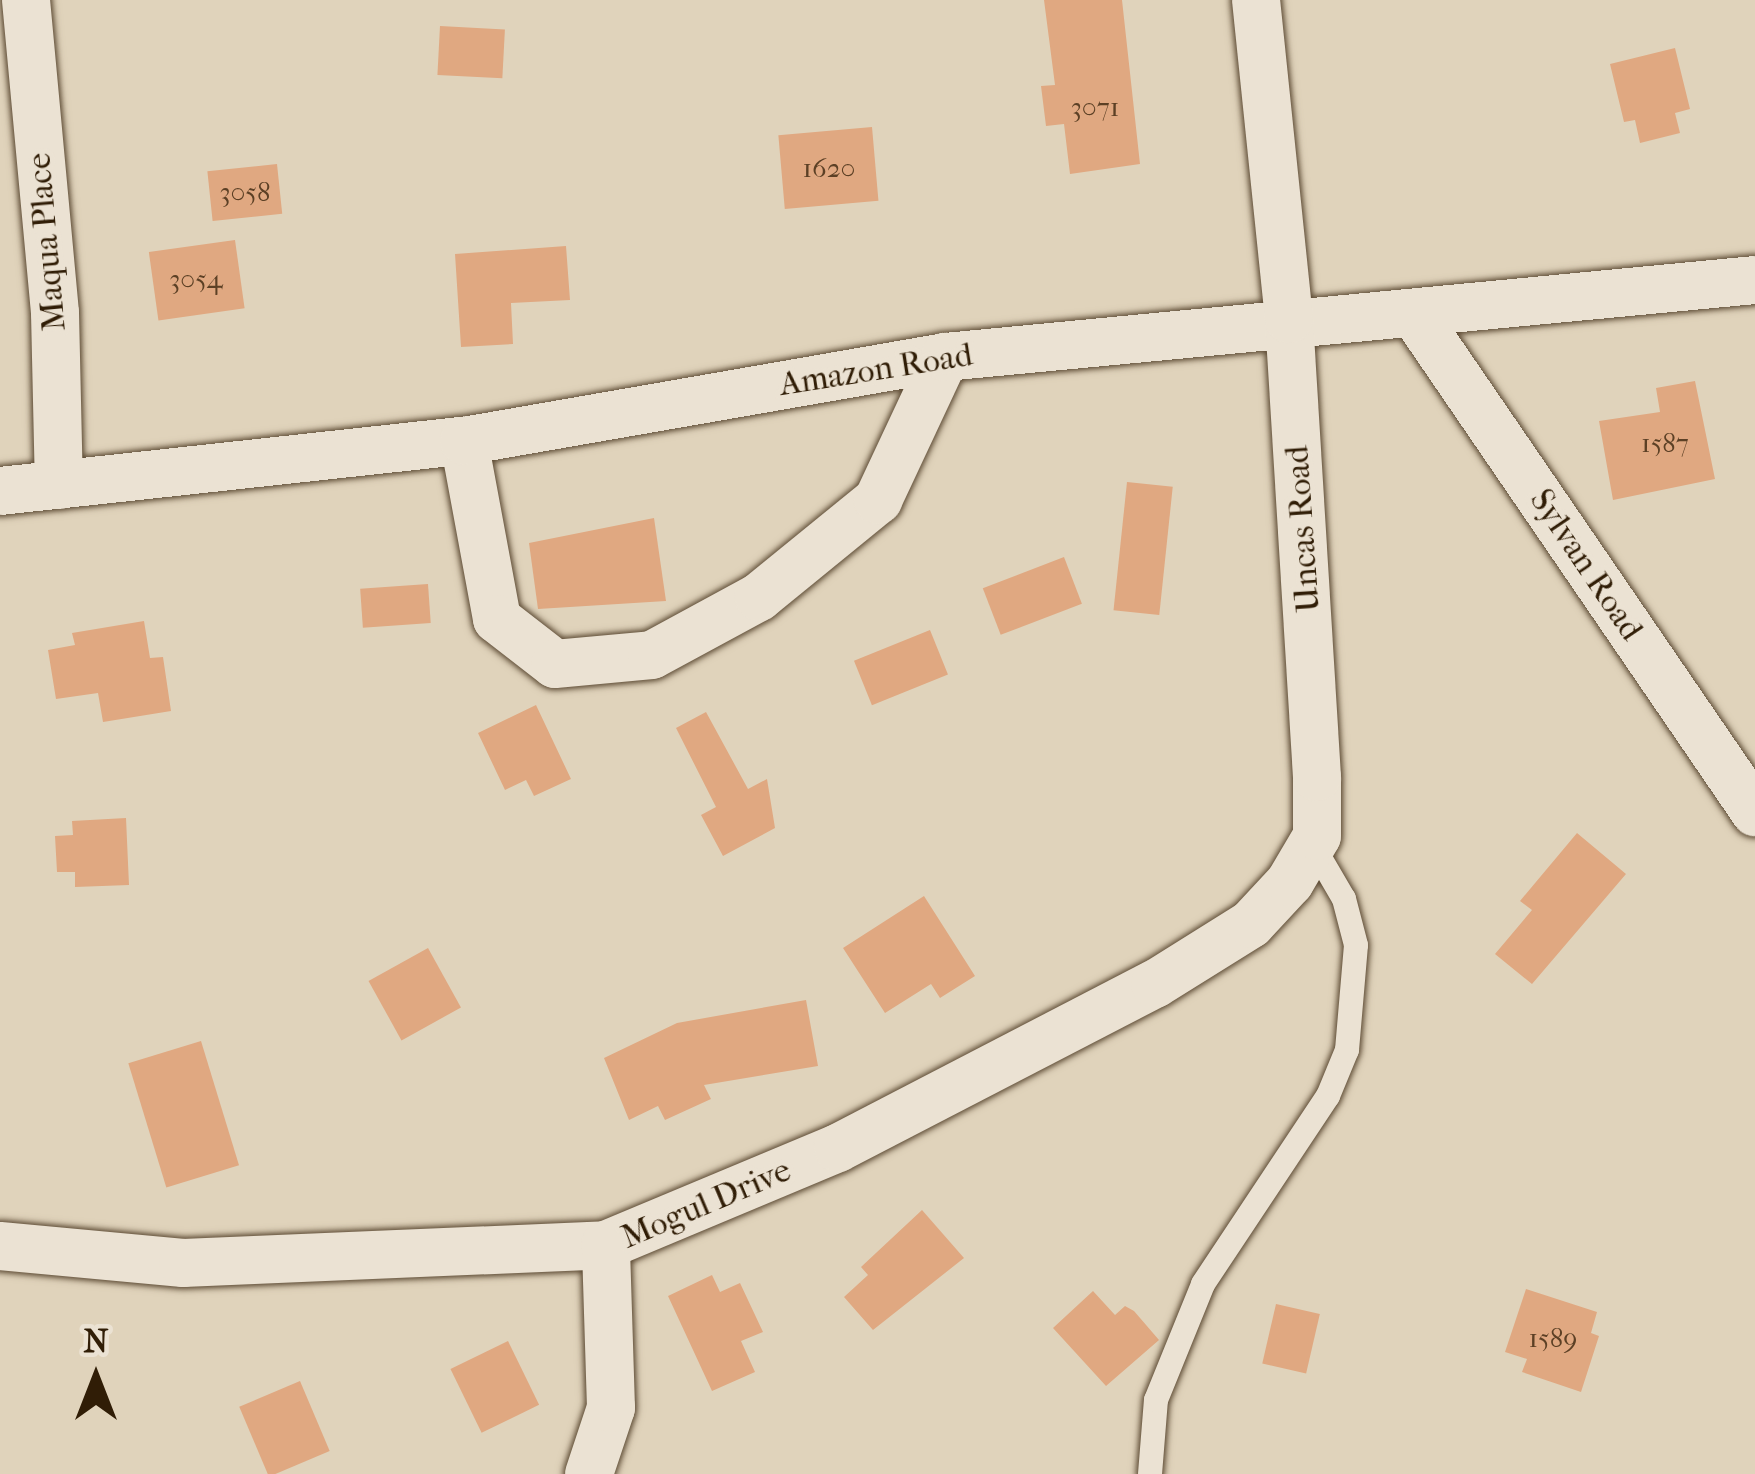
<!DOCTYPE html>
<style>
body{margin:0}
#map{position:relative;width:1755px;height:1474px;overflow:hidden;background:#e0d3bb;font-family:"IM FELL French Canon",serif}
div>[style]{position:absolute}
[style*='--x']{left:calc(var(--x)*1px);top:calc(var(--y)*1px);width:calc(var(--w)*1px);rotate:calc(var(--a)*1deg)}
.building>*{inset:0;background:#e0a881;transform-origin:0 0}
.roads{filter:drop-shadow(0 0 3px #5c4a33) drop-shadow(0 0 3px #5c4a33)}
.lane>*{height:24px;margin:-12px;padding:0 12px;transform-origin:12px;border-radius:12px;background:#ebe2d3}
.street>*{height:48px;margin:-24px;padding:0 24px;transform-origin:24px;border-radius:24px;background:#ebe2d3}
span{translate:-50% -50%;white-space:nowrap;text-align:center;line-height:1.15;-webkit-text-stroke:10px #ebe2d3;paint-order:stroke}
.number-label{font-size:27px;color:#5c4025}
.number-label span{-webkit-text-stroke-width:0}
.street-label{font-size:33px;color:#301d06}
.north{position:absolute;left:36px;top:1318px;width:120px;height:120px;-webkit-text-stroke:9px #ebe2d3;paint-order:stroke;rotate:0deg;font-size:33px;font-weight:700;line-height:48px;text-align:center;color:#301d06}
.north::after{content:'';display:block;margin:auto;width:42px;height:54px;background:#301d06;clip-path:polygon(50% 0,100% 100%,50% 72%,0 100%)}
</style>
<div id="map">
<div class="building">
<div style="clip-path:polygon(1044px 0,1122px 0,1140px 164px,1070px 174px,1064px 124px,1046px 126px,1041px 86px,1055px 85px)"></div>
<div style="left:440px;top:26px;width:65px;height:49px;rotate:3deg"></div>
<div style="clip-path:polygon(1675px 48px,1690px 109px,1675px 113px,1680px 133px,1640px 143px,1635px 120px,1624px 122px,1610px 64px)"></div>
<div style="left:872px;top:127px;width:74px;height:94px;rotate:85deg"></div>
<div style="left:277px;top:164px;width:50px;height:70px;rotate:84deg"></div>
<div style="left:235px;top:240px;width:69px;height:87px;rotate:82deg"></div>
<div style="clip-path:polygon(566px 246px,570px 300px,511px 303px,513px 344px,461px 347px,455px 254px)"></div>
<div style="clip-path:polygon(1695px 381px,1715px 479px,1613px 500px,1599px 421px,1660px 412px,1656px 388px)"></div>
<div style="left:1127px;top:482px;width:46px;height:129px;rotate:6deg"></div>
<div style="clip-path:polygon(654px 518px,666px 601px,538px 609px,529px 543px)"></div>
<div style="left:1064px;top:557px;width:50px;height:87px;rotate:69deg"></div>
<div style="left:428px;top:584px;width:39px;height:68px;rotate:86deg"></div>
<div style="clip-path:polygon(144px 621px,150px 658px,163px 657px,171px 711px,103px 722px,98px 693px,56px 699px,48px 650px,75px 645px,72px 633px)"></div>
<div style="left:930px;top:630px;width:48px;height:82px;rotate:68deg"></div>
<div style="clip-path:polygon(536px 705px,571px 779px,534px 796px,526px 780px,505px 790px,478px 733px)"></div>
<div style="clip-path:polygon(706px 712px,748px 789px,767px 779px,775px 828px,723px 856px,701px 815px,716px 807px,676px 728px)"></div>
<div style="clip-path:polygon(126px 818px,129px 885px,75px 887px,75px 872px,57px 872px,55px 836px,73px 835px,72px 821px)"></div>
<div style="clip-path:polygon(1577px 833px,1626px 874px,1532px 984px,1495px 954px,1532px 910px,1520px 901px)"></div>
<div style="clip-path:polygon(924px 896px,975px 976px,940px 998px,931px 984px,885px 1013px,843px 948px)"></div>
<div style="left:428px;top:948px;width:68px;height:68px;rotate:61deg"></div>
<div style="clip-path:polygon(806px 1000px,818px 1066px,704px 1085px,711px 1099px,665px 1120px,658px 1106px,629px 1120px,604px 1058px,677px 1023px)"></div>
<div style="left:201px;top:1041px;width:130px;height:76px;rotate:73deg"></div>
<div style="clip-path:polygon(922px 1210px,964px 1258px,873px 1330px,844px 1297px,868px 1275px,861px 1267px)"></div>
<div style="clip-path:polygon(712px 1275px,720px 1292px,740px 1283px,763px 1332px,741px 1341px,755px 1372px,712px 1391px,668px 1296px)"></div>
<div style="clip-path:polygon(1526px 1289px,1597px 1312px,1591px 1333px,1599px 1336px,1581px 1392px,1522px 1372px,1527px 1359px,1505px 1352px)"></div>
<div style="clip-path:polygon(1093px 1291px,1115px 1315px,1125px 1306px,1134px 1311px,1159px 1340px,1106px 1386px,1053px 1328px)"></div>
<div style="left:1276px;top:1304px;width:45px;height:61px;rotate:13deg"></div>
<div style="left:508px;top:1341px;width:71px;height:64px;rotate:64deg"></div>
<div style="left:300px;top:1381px;width:76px;height:66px;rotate:67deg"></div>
</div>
<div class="roads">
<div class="lane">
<div style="--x:1150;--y:1474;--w:74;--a:-85.4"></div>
<div style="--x:1156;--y:1400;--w:125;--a:-67.9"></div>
<div style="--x:1203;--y:1284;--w:226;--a:-56.4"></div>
<div style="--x:1328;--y:1096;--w:50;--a:-67.6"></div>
<div style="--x:1347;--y:1050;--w:105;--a:-85.1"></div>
<div style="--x:1356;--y:945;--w:48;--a:-104.6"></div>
<div style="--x:1344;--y:899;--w:64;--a:-120.2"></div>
</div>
<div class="street">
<div style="--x:26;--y:0;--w:314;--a:84.7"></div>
<div style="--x:55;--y:313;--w:172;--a:88.7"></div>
<div style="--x:1417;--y:318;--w:599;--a:55.62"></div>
<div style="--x:464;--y:441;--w:181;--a:79.5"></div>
<div style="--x:497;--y:619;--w:73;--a:37.8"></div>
<div style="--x:555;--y:664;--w:97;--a:-5.3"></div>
<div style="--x:652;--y:655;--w:122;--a:-28.5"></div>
<div style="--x:759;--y:597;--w:154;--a:-39.2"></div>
<div style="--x:878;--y:500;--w:158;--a:-64.9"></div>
<div style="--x:0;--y:491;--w:467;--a:-6.2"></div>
<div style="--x:464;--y:441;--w:488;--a:-9.9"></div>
<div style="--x:945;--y:357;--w:814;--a:-5.43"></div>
<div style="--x:0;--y:1246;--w:184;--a:5.3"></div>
<div style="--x:183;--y:1263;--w:423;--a:-2.4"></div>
<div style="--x:606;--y:1245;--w:251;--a:-22.7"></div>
<div style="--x:838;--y:1148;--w:357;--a:-27.4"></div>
<div style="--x:1155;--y:984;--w:113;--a:-32"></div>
<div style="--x:1251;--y:924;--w:57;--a:-47.1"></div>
<div style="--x:1290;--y:882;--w:53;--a:-59.6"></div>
<div style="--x:1317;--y:836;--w:59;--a:-90"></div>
<div style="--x:1317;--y:777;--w:459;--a:-93.5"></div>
<div style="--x:1289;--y:319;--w:321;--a:-95.9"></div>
<div style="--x:589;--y:1474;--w:70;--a:-71.6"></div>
<div style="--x:611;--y:1408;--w:163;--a:-91.8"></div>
</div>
</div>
<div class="number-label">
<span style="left:1095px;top:108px">3071</span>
<span style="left:829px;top:169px">1620</span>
<span style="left:245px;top:193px">3058</span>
<span style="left:196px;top:280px">3054</span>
<span style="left:1665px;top:444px">1587</span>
<span style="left:1553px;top:1339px">1589</span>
</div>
<div class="street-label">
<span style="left:47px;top:242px;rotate:-95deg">Maqua Place</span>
<span style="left:876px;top:370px;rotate:-9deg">Amazon Road</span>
<span style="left:1303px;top:529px;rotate:-94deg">Uncas Road</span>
<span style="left:1586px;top:565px;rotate:56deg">Sylvan Road</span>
<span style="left:706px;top:1204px;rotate:-23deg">Mogul Drive</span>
</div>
<div class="north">N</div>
</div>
